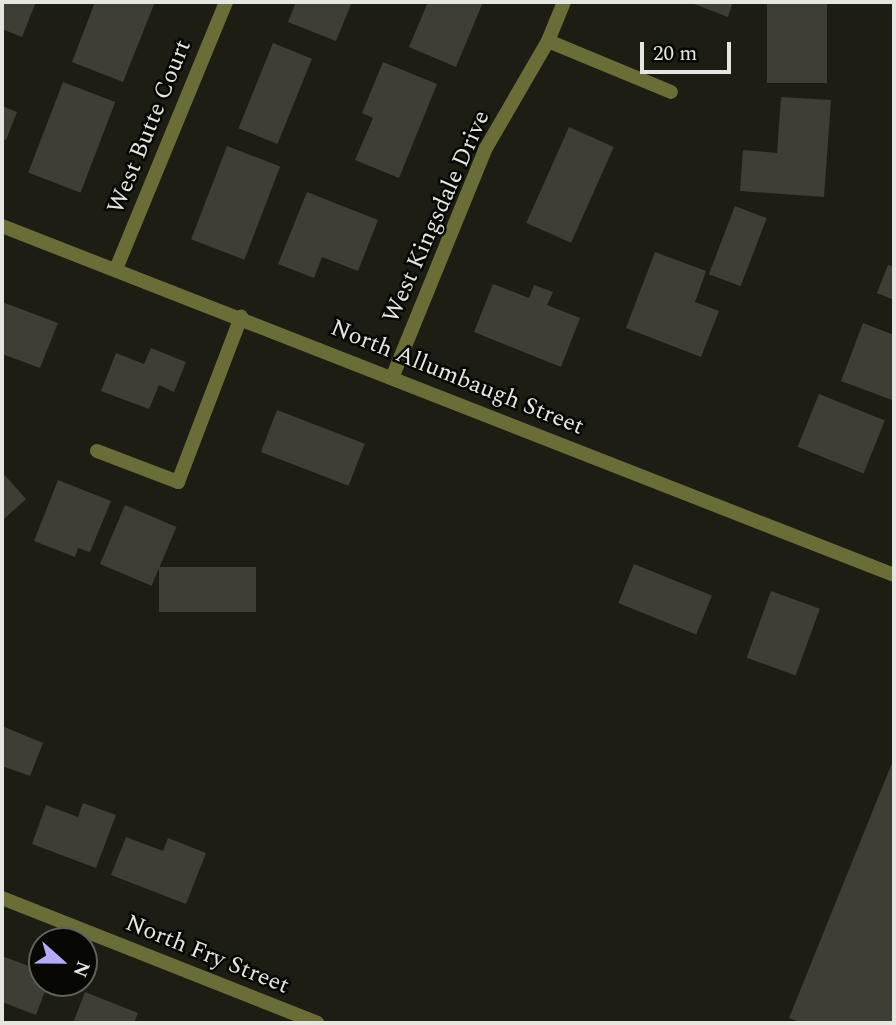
<!DOCTYPE html>
<style>
body{margin:0}
#map{position:relative;width:896px;height:1025px;overflow:hidden;background:#1d1d14;font-family:Spectral,serif}
div>[style]{position:absolute}
[style*='--x']{left:calc(var(--x)*1px);top:calc(var(--y)*1px);width:calc(var(--w)*1px);rotate:calc(var(--a)*1deg)}
.building>*{inset:0;background:#3e3e34;transform-origin:0 0}
.lane>*{height:14px;margin:-7px;padding:0 7px;transform-origin:7px;border-radius:7px;background:#6b6d39}
.street>*{height:14px;margin:-7px;padding:0 7px;transform-origin:7px;border-radius:7px;background:#6b6d39}
span{translate:-50% -50%;white-space:nowrap;text-align:center;line-height:1.15;-webkit-text-stroke:5px #070704;paint-order:stroke}
.street-label{font-size:24px;color:#e5e6df}
.frame{position:absolute;inset:0;border:4px solid #e5e6df;pointer-events:none}
.north{position:absolute;left:28px;top:927px;width:70px;height:70px;box-sizing:border-box;background:#070704;border:2px solid #60605c;border-radius:50%;rotate:111deg;font-size:19px;font-weight:700;line-height:28px;text-align:center;color:#e5e6df}
.north::after{content:'';display:block;margin:auto;width:24px;height:32px;background:#b4acf9;clip-path:polygon(50% 0,100% 100%,50% 72%,0 100%)}
.scale{position:absolute;left:640px;top:42px;width:91px;height:32px;box-sizing:border-box;border:4px solid #e5e6df;border-top:0;padding-left:9px;font-size:21px;line-height:24px;white-space:nowrap;color:#e5e6df;-webkit-text-stroke:5px #070704;paint-order:stroke}
</style>
<div id="map">
<div class="building">
<div style="clip-path:polygon(2px 2px,36px 2px,22px 37px,2px 29px)"></div>
<div style="clip-path:polygon(95px 2px,155px 2px,123px 82px,72px 62px)"></div>
<div style="clip-path:polygon(296px 2px,352px 2px,336px 41px,288px 22px)"></div>
<div style="clip-path:polygon(428px 2px,483px 2px,456px 67px,409px 47px)"></div>
<div style="clip-path:polygon(689px 2px,733px 2px,728px 17px)"></div>
<div style="left:767px;top:2px;width:60px;height:81px"></div>
<div style="left:273px;top:43px;width:42px;height:92px;rotate:22deg"></div>
<div style="clip-path:polygon(383px 62px,437px 84px,399px 178px,355px 160px,373px 118px,362px 113px)"></div>
<div style="left:63px;top:82px;width:56px;height:97px;rotate:21deg"></div>
<div style="clip-path:polygon(781px 97px,831px 100px,824px 197px,740px 191px,743px 150px,777px 153px)"></div>
<div style="clip-path:polygon(2px 106px,17px 112px,6px 140px,2px 138px)"></div>
<div style="left:569px;top:127px;width:49px;height:105px;rotate:24deg"></div>
<div style="left:227px;top:146px;width:57px;height:100px;rotate:21deg"></div>
<div style="clip-path:polygon(307px 192px,378px 220px,358px 271px,322px 257px,314px 278px,278px 264px)"></div>
<div style="left:735px;top:206px;width:34px;height:73px;rotate:21deg"></div>
<div style="clip-path:polygon(655px 252px,706px 271px,695px 302px,719px 311px,701px 357px,626px 328px)"></div>
<div style="clip-path:polygon(888px 265px,894px 267px,894px 300px,877px 293px)"></div>
<div style="clip-path:polygon(493px 284px,529px 298px,534px 285px,553px 292px,547px 305px,580px 318px,561px 367px,474px 332px)"></div>
<div style="clip-path:polygon(2px 302px,58px 323px,40px 368px,2px 354px)"></div>
<div style="clip-path:polygon(863px 323px,894px 335px,892px 400px,841px 381px)"></div>
<div style="clip-path:polygon(151px 348px,186px 362px,174px 392px,159px 385px,149px 409px,101px 391px,116px 353px,144px 364px)"></div>
<div style="left:819px;top:394px;width:71px;height:57px;rotate:22deg"></div>
<div style="left:277px;top:410px;width:94px;height:45px;rotate:21deg"></div>
<div style="clip-path:polygon(2px 472px,26px 499px,2px 521px)"></div>
<div style="clip-path:polygon(58px 480px,111px 501px,90px 552px,78px 548px,75px 557px,34px 541px)"></div>
<div style="left:125px;top:505px;width:56px;height:64px;rotate:23deg"></div>
<div style="left:634px;top:564px;width:84px;height:42px;rotate:22deg"></div>
<div style="left:256px;top:567px;width:45px;height:97px;rotate:90deg"></div>
<div style="left:771px;top:591px;width:52px;height:71px;rotate:20deg"></div>
<div style="clip-path:polygon(2px 726px,43px 743px,30px 776px,2px 766px)"></div>
<div style="clip-path:polygon(892px 763px,894px 1023px,802px 1023px,789px 1018px)"></div>
<div style="clip-path:polygon(83px 803px,116px 815px,96px 868px,32px 844px,46px 805px,78px 817px)"></div>
<div style="clip-path:polygon(126px 837px,163px 851px,168px 838px,206px 853px,186px 904px,111px 875px)"></div>
<div style="clip-path:polygon(2px 956px,42px 971px,42px 983px,48px 983px,36px 1015px,2px 1002px)"></div>
<div style="clip-path:polygon(85px 992px,138px 1013px,134px 1023px,73px 1023px)"></div>
</div>
<div class="lane">
<div style="--x:97;--y:451;--w:87;--a:20.9"></div>
<div style="--x:178;--y:482;--w:177;--a:-69.1"></div>
</div>
<div class="street">
<div style="--x:548;--y:41;--w:133;--a:22.5"></div>
<div style="--x:2;--y:226;--w:958;--a:21.37"></div>
<div style="--x:116;--y:269;--w:289;--a:-67.6"></div>
<div style="--x:392;--y:378;--w:248;--a:-67.8"></div>
<div style="--x:486;--y:148;--w:124;--a:-59.9"></div>
<div style="--x:548;--y:41;--w:42;--a:-67.7"></div>
<div style="--x:2;--y:898;--w:339;--a:21.6"></div>
</div>
<div class="street-label">
<span style="left:150px;top:127px;rotate:-68deg">West Butte Court</span>
<span style="left:437px;top:217px;rotate:-66deg">West Kingsdale Drive</span>
<span style="left:457px;top:378px;rotate:22deg">North Allumbaugh Street</span>
<span style="left:207px;top:955px;rotate:22deg">North Fry Street</span>
</div>
<div class="frame"></div>
<div class="north">N</div>
<div class="scale">20 m</div>
</div>
